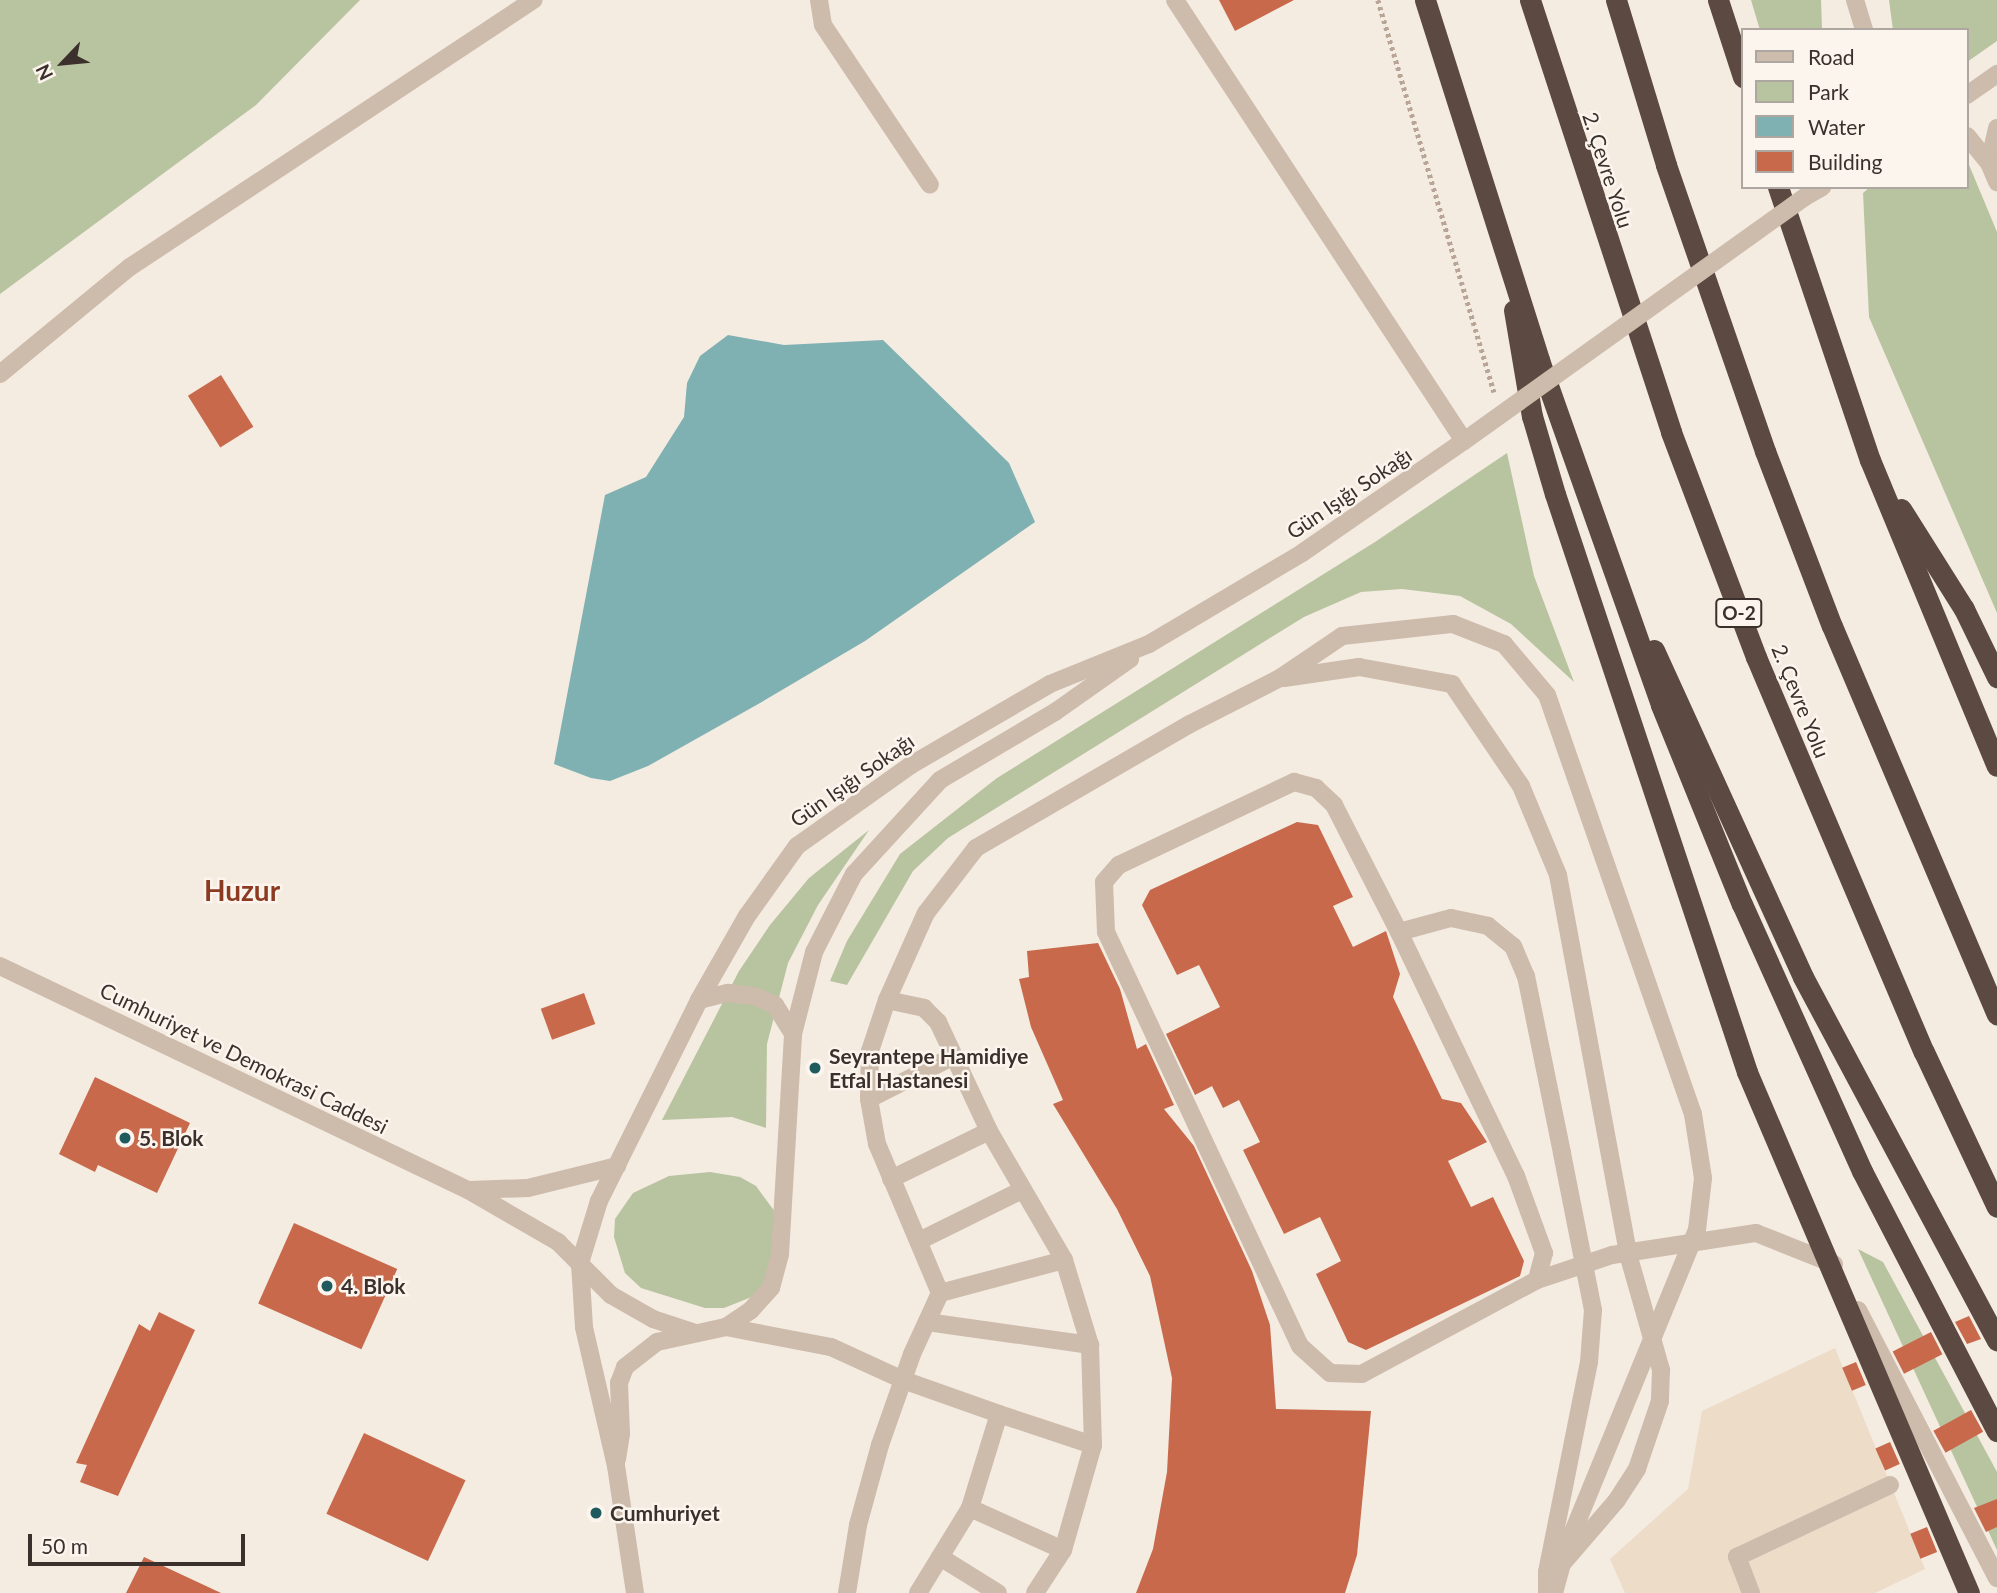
<!DOCTYPE html>
<meta charset="utf-8">
<style>
body{margin:0}
#map{position:relative;width:1997px;height:1593px;overflow:hidden;background:#f4ebe1;font-family:Lato,sans-serif}
div>[style]{position:absolute}
[style*='--x']{left:calc(var(--x)*1px);top:calc(var(--y)*1px);width:calc(var(--w)*1px);rotate:calc(var(--a)*1deg)}
.green>*{inset:0;background:#b8c4a0}
.plaza>*{inset:0;background:#ecdcc8}
.water>*{inset:0;background:#7fb0b2}
.building>*{inset:0;background:#c8694b;transform-origin:0 0}
.path>*{height:4.5px;margin-top:-2.25px;transform-origin:0;background:repeating-linear-gradient(90deg,#b9a596 0 3.5px,transparent 0 7px)}
.minor>*{height:18px;margin:-9px;padding:0 9px;transform-origin:9px;border-radius:9px;background:#cdbbac}
.highway>*{height:21px;margin:-10.5px;padding:0 10.5px;transform-origin:10.5px;border-radius:10.5px;background:#5c4a42}
.minor-bridge>*{height:18px;margin:-9px;padding:0 9px;transform-origin:9px;border-radius:9px;background:#cdbbac}
.highway-bridge>*{height:21px;margin:-10.5px;padding:0 10.5px;transform-origin:10.5px;border-radius:10.5px;background:#5c4a42}
.dots>*{width:19px;height:19px;translate:-50% -50%;box-sizing:border-box;border:4px solid #fbf5ee;border-radius:50%}
span{translate:-50% -50%;white-space:nowrap;text-align:center;line-height:1.15;-webkit-text-stroke:5px #fbf5ee;paint-order:stroke}
.shield-label span{padding:2px 5px;background:#fbf5ee;border:2px solid;border-radius:5px;-webkit-text-stroke-width:0}
.shield-label{font-size:19px;color:#3b302b;font-weight:700}
.street-label{font-size:21px;color:#3b302b}
.poi-label{font-size:21px;color:#3b302b;font-weight:700}
.left{translate:0 -50%;text-align:left}
.district-label{font-size:28px;color:#8c3b22;font-weight:700}
.legend{position:absolute;left:1741px;top:28px;width:228px;height:161px;box-sizing:border-box;background:#fbf5ee;border:2px solid #aea6a0;margin:0;padding:9px 12px;list-style:none;font-size:21px;color:#3b302b}
.legend li{display:flex;align-items:center;gap:14px;height:35px}
.legend b{width:35px;border:2px solid #aea6a0}
.north{position:absolute;left:28px;top:28px;width:70px;height:70px;-webkit-text-stroke:5px #fbf5ee;paint-order:stroke;rotate:244deg;font-size:19px;font-weight:700;line-height:28px;text-align:center;color:#3b302b}
.north::after{content:'';display:block;margin:auto;width:24px;height:32px;background:#3b302b;clip-path:polygon(50% 0,100% 100%,50% 72%,0 100%)}
.scale{position:absolute;left:28px;top:1534px;width:217px;height:32px;box-sizing:border-box;border:4px solid #3b302b;border-top:0;padding-left:9px;font-size:21px;line-height:24px;white-space:nowrap;color:#3b302b;-webkit-text-stroke:5px #fbf5ee;paint-order:stroke}
</style>
<div id="map">
<div class="green">
<div style="clip-path:polygon(0 0,360px 0,256px 105px,0 294px)"></div>
<div style="clip-path:polygon(1751px 0,1821px 0,1822px 30px,1760px 30px)"></div>
<div style="clip-path:polygon(1889px 0,1997px 0,1997px 41px,1967px 62px,1967px 30px,1893px 30px)"></div>
<div style="clip-path:polygon(1967px 160px,1997px 232px,1997px 613px,1869px 317px,1863px 193px,1870px 187px,1967px 187px)"></div>
<div style="clip-path:polygon(1507px 453px,1534px 576px,1574px 682px,1511px 624px,1460px 596px,1402px 589px,1361px 592px,1304px 617px,948px 838px,913px 871px,847px 985px,830px 981px,847px 941px,900px 854px,997px 778px,1375px 542px)"></div>
<div style="clip-path:polygon(869px 830px,818px 905px,788px 963px,767px 1044px,766px 1128px,732px 1117px,662px 1120px,739px 971px,770px 925px,809px 878px)"></div>
<div style="clip-path:polygon(710px 1172px,740px 1177px,756px 1186px,778px 1216px,780px 1253px,759px 1294px,724px 1308px,705px 1308px,641px 1288px,625px 1273px,614px 1237px,615px 1219px,633px 1193px,669px 1176px)"></div>
<div style="clip-path:polygon(1858px 1249px,1883px 1262px,1997px 1472px,1997px 1550px)"></div>
</div>
<div class="plaza">
<div style="clip-path:polygon(1835px 1348px,1925px 1569px,1875px 1593px,1625px 1593px,1610px 1559px,1688px 1489px,1702px 1411px)"></div>
</div>
<div class="water">
<div style="clip-path:polygon(728px 335px,784px 345px,883px 340px,1009px 463px,1035px 522px,865px 641px,760px 703px,648px 766px,610px 781px,591px 778px,554px 764px,605px 495px,646px 477px,684px 417px,687px 383px,700px 356px)"></div>
</div>
<div class="building">
<div style="clip-path:polygon(1219px 0,1294px 0,1235px 31px)"></div>
<div style="left:221px;top:375px;width:61px;height:39px;rotate:58deg"></div>
<div style="clip-path:polygon(1297px 822px,1318px 825px,1353px 897px,1333px 906px,1353px 947px,1386px 931px,1400px 974px,1393px 997px,1442px 1099px,1461px 1103px,1487px 1142px,1448px 1161px,1471px 1207px,1493px 1197px,1524px 1261px,1520px 1276px,1366px 1350px,1348px 1342px,1316px 1274px,1341px 1261px,1320px 1217px,1284px 1234px,1243px 1150px,1260px 1142px,1239px 1100px,1223px 1108px,1212px 1086px,1195px 1095px,1166px 1034px,1220px 1007px,1199px 965px,1177px 975px,1142px 905px,1150px 890px)"></div>
<div style="clip-path:polygon(1098px 943px,1120px 989px,1137px 1049px,1146px 1044px,1174px 1105px,1164px 1109px,1194px 1146px,1252px 1271px,1270px 1325px,1276px 1409px,1371px 1411px,1357px 1555px,1345px 1593px,1136px 1593px,1153px 1549px,1167px 1472px,1172px 1378px,1150px 1276px,1117px 1209px,1053px 1104px,1063px 1100px,1031px 1027px,1019px 979px,1029px 977px,1027px 951px)"></div>
<div style="left:584px;top:993px;width:33px;height:46px;rotate:70deg"></div>
<div style="clip-path:polygon(95px 1077px,190px 1123px,157px 1193px,98px 1165px,95px 1172px,59px 1154px)"></div>
<div style="left:294px;top:1223px;width:113px;height:88px;rotate:24deg"></div>
<div style="clip-path:polygon(159px 1312px,195px 1330px,118px 1496px,80px 1482px,87px 1465px,76px 1463px,139px 1324px,150px 1331px)"></div>
<div style="clip-path:polygon(1969px 1316px,1981px 1339px,1967px 1344px,1955px 1322px)"></div>
<div style="left:1931px;top:1332px;width:25px;height:43px;rotate:63deg"></div>
<div style="left:1856px;top:1362px;width:25px;height:15px;rotate:67deg"></div>
<div style="left:1971px;top:1410px;width:25px;height:43px;rotate:61deg"></div>
<div style="left:364px;top:1433px;width:112px;height:89px;rotate:25deg"></div>
<div style="left:1890px;top:1442px;width:24px;height:16px;rotate:66deg"></div>
<div style="clip-path:polygon(1997px 1499px,1997px 1527px,1986px 1532px,1974px 1508px)"></div>
<div style="left:1927px;top:1527px;width:27px;height:18px;rotate:68deg"></div>
<div style="clip-path:polygon(144px 1557px,221px 1593px,126px 1593px)"></div>
</div>
<div class="path">
<div style="--x:1378;--y:0;--w:409;--a:73.5"></div>
</div>
<div class="minor">
<div style="--x:819;--y:0;--w:25;--a:81"></div>
<div style="--x:823;--y:25;--w:192;--a:56.2"></div>
<div style="--x:1855;--y:0;--w:31;--a:73"></div>
<div style="--x:1967;--y:95;--w:37;--a:-35"></div>
<div style="--x:1967;--y:136;--w:35;--a:51"></div>
<div style="--x:1989;--y:163;--w:36;--a:-77"></div>
<div style="--x:1989;--y:163;--w:21;--a:67"></div>
<div style="--x:1805;--y:197;--w:20;--a:-30"></div>
<div style="--x:0;--y:374;--w:168;--a:-39.5"></div>
<div style="--x:130;--y:267;--w:484;--a:-33.5"></div>
<div style="--x:1284;--y:678;--w:76;--a:-8.3"></div>
<div style="--x:1359;--y:667;--w:95;--a:10.4"></div>
<div style="--x:1452;--y:684;--w:123;--a:55.9"></div>
<div style="--x:1521;--y:786;--w:96;--a:67.4"></div>
<div style="--x:1558;--y:875;--w:385;--a:79.5"></div>
<div style="--x:1628;--y:1254;--w:121;--a:74.1"></div>
<div style="--x:1661;--y:1370;--w:31;--a:92"></div>
<div style="--x:1660;--y:1401;--w:72;--a:108.7"></div>
<div style="--x:1637;--y:1469;--w:37;--a:123"></div>
<div style="--x:1617;--y:1500;--w:84;--a:130.7"></div>
<div style="--x:1399;--y:932;--w:271;--a:64.4"></div>
<div style="--x:1516;--y:1176;--w:82;--a:70"></div>
<div style="--x:1544;--y:1253;--w:28;--a:105"></div>
<div style="--x:1537;--y:1280;--w:199;--a:151.8"></div>
<div style="--x:1362;--y:1374;--w:32;--a:-178"></div>
<div style="--x:1330;--y:1373;--w:40;--a:-138"></div>
<div style="--x:1300;--y:1346;--w:457;--a:-115.1"></div>
<div style="--x:1106;--y:932;--w:50;--a:-92.3"></div>
<div style="--x:1104;--y:882;--w:23;--a:-49"></div>
<div style="--x:1119;--y:865;--w:194;--a:-25.4"></div>
<div style="--x:1294;--y:782;--w:23;--a:15"></div>
<div style="--x:1316;--y:788;--w:25;--a:43"></div>
<div style="--x:1334;--y:805;--w:143;--a:62.9"></div>
<div style="--x:1399;--y:932;--w:54;--a:-15.1"></div>
<div style="--x:1451;--y:918;--w:38;--a:12"></div>
<div style="--x:1488;--y:926;--w:32;--a:39"></div>
<div style="--x:1513;--y:946;--w:33;--a:67"></div>
<div style="--x:1526;--y:976;--w:181;--a:78.5"></div>
<div style="--x:0;--y:966;--w:519;--a:25.58"></div>
<div style="--x:468;--y:1190;--w:104;--a:30"></div>
<div style="--x:558;--y:1242;--w:75;--a:45"></div>
<div style="--x:611;--y:1295;--w:48;--a:29.7"></div>
<div style="--x:653;--y:1319;--w:44;--a:18.4"></div>
<div style="--x:699;--y:1000;--w:30;--a:-14"></div>
<div style="--x:728;--y:993;--w:26;--a:7"></div>
<div style="--x:754;--y:996;--w:23;--a:23"></div>
<div style="--x:775;--y:1005;--w:34;--a:58"></div>
<div style="--x:887;--y:1000;--w:38;--a:12"></div>
<div style="--x:924;--y:1008;--w:20;--a:45"></div>
<div style="--x:938;--y:1022;--w:120;--a:64.9"></div>
<div style="--x:989;--y:1131;--w:149;--a:59.8"></div>
<div style="--x:1064;--y:1260;--w:89;--a:73"></div>
<div style="--x:1090;--y:1345;--w:100;--a:88.3"></div>
<div style="--x:1093;--y:1445;--w:109;--a:105.9"></div>
<div style="--x:1063;--y:1550;--w:51;--a:123.1"></div>
<div style="--x:869;--y:1099;--w:93;--a:-26.8"></div>
<div style="--x:891;--y:1179;--w:109;--a:-26.1"></div>
<div style="--x:470;--y:1190;--w:58;--a:-2"></div>
<div style="--x:528;--y:1188;--w:92;--a:-13.9"></div>
<div style="--x:921;--y:1240;--w:113;--a:-26.3"></div>
<div style="--x:1537;--y:1280;--w:79;--a:-18.4"></div>
<div style="--x:1612;--y:1255;--w:146;--a:-8.7"></div>
<div style="--x:1756;--y:1233;--w:84;--a:21.7"></div>
<div style="--x:940;--y:1293;--w:128;--a:-14.9"></div>
<div style="--x:1858;--y:1310;--w:302;--a:62.6"></div>
<div style="--x:927;--y:1322;--w:165;--a:8"></div>
<div style="--x:726;--y:1327;--w:107;--a:10.8"></div>
<div style="--x:831;--y:1347;--w:79;--a:24.6"></div>
<div style="--x:903;--y:1380;--w:102;--a:19.5"></div>
<div style="--x:617;--y:1459;--w:26;--a:-81"></div>
<div style="--x:621;--y:1433;--w:50;--a:-92.3"></div>
<div style="--x:619;--y:1383;--w:17;--a:-69"></div>
<div style="--x:625;--y:1367;--w:41;--a:-38"></div>
<div style="--x:657;--y:1342;--w:71;--a:-12.3"></div>
<div style="--x:726;--y:1327;--w:30;--a:-34"></div>
<div style="--x:751;--y:1310;--w:30;--a:-48"></div>
<div style="--x:771;--y:1288;--w:35;--a:-75"></div>
<div style="--x:780;--y:1254;--w:220;--a:-86.6"></div>
<div style="--x:793;--y:1034;--w:85;--a:-75.6"></div>
<div style="--x:814;--y:952;--w:88;--a:-62.9"></div>
<div style="--x:854;--y:874;--w:127;--a:-47.5"></div>
<div style="--x:940;--y:780;--w:134;--a:-30.6"></div>
<div style="--x:1055;--y:712;--w:92;--a:-35.2"></div>
<div style="--x:970;--y:1508;--w:102;--a:24.3"></div>
<div style="--x:940;--y:1557;--w:68;--a:31.8"></div>
<div style="--x:635;--y:1593;--w:128;--a:-98.5"></div>
<div style="--x:616;--y:1466;--w:143;--a:-103"></div>
<div style="--x:584;--y:1327;--w:64;--a:-93.6"></div>
<div style="--x:580;--y:1263;--w:65;--a:-73"></div>
<div style="--x:599;--y:1201;--w:225;--a:-63.5"></div>
<div style="--x:699;--y:1000;--w:97;--a:-60.3"></div>
<div style="--x:747;--y:916;--w:86;--a:-54.5"></div>
<div style="--x:797;--y:846;--w:140;--a:-35.4"></div>
<div style="--x:911;--y:765;--w:161;--a:-30.2"></div>
<div style="--x:1050;--y:684;--w:107;--a:-22"></div>
<div style="--x:1149;--y:644;--w:178;--a:-30.7"></div>
<div style="--x:1302;--y:553;--w:197;--a:-34.7"></div>
<div style="--x:1464;--y:441;--w:527;--a:-123.24"></div>
<div style="--x:847;--y:1593;--w:69;--a:-80.8"></div>
<div style="--x:858;--y:1525;--w:83;--a:-74.6"></div>
<div style="--x:880;--y:1445;--w:96;--a:-70.6"></div>
<div style="--x:912;--y:1354;--w:67;--a:-65.3"></div>
<div style="--x:940;--y:1293;--w:162;--a:-112.9"></div>
<div style="--x:877;--y:1144;--w:46;--a:-100.1"></div>
<div style="--x:869;--y:1099;--w:48;--a:-88.8"></div>
<div style="--x:870;--y:1051;--w:54;--a:-71.6"></div>
<div style="--x:887;--y:1000;--w:95;--a:-65.9"></div>
<div style="--x:926;--y:913;--w:82;--a:-52.4"></div>
<div style="--x:976;--y:848;--w:247;--a:-30.1"></div>
<div style="--x:1190;--y:724;--w:101;--a:-27.1"></div>
<div style="--x:1280;--y:678;--w:75;--a:-34.1"></div>
<div style="--x:1342;--y:636;--w:112;--a:-6.2"></div>
<div style="--x:1453;--y:624;--w:55;--a:21.4"></div>
<div style="--x:1504;--y:644;--w:67;--a:49.9"></div>
<div style="--x:1547;--y:695;--w:444;--a:70.8"></div>
<div style="--x:918;--y:1593;--w:100;--a:-58.5"></div>
<div style="--x:970;--y:1508;--w:98;--a:-72.9"></div>
<div style="--x:999;--y:1414;--w:99;--a:18.3"></div>
<div style="--x:1751;--y:1593;--w:39;--a:-111"></div>
<div style="--x:1737;--y:1557;--w:169;--a:-25.2"></div>
</div>
<div class="highway">
<div style="--x:1425;--y:0;--w:378;--a:72.4"></div>
<div style="--x:1539;--y:360;--w:366;--a:70.5"></div>
<div style="--x:1661;--y:705;--w:215;--a:67.9"></div>
<div style="--x:1742;--y:904;--w:293;--a:65.8"></div>
<div style="--x:1862;--y:1171;--w:293;--a:62.6"></div>
<div style="--x:1530;--y:0;--w:454;--a:71.9"></div>
<div style="--x:1671;--y:432;--w:241;--a:69.3"></div>
<div style="--x:1756;--y:657;--w:429;--a:67"></div>
<div style="--x:1924;--y:1052;--w:171;--a:64.8"></div>
<div style="--x:1616;--y:0;--w:172;--a:73.1"></div>
<div style="--x:1666;--y:165;--w:303;--a:70.9"></div>
<div style="--x:1765;--y:451;--w:187;--a:69.1"></div>
<div style="--x:1832;--y:626;--w:422;--a:67"></div>
<div style="--x:1718;--y:0;--w:81;--a:72"></div>
<div style="--x:1778;--y:187;--w:288;--a:71.4"></div>
<div style="--x:1870;--y:460;--w:331;--a:67.5"></div>
<div style="--x:1514;--y:310;--w:108;--a:80.4"></div>
<div style="--x:1532;--y:416;--w:81;--a:73.6"></div>
<div style="--x:1555;--y:494;--w:609;--a:71.62"></div>
<div style="--x:1901;--y:509;--w:118;--a:57.8"></div>
<div style="--x:1964;--y:609;--w:76;--a:64.1"></div>
<div style="--x:1654;--y:650;--w:359;--a:65.5"></div>
<div style="--x:1803;--y:977;--w:412;--a:61.9"></div>
</div>
<div class="minor-bridge">
<div style="--x:1464;--y:441;--w:419;--a:-35.6"></div>
<div style="--x:1547;--y:1593;--w:21;--a:-90"></div>
<div style="--x:1547;--y:1572;--w:214;--a:-78.7"></div>
<div style="--x:1589;--y:1362;--w:52;--a:-85.6"></div>
<div style="--x:1593;--y:1310;--w:160;--a:-101.2"></div>
<div style="--x:1554;--y:1593;--w:46;--a:-74.7"></div>
<div style="--x:1566;--y:1549;--w:345;--a:-67.7"></div>
<div style="--x:1697;--y:1230;--w:52;--a:-83.4"></div>
<div style="--x:1703;--y:1178;--w:65;--a:-98.9"></div>
</div>
<div class="highway-bridge">
<div style="--x:1747;--y:1072;--w:566;--a:66.92"></div>
</div>
<div class="dots">
<div style="left:815px;top:1068px;background:#1f5a5e"></div>
<div style="left:125px;top:1138px;background:#1f5a5e"></div>
<div style="left:327px;top:1286px;background:#1f5a5e"></div>
<div style="left:596px;top:1513px;background:#1f5a5e"></div>
</div>
<div class="shield-label">
<span style="left:1739px;top:613px">O-2</span>
</div>
<div class="street-label">
<span style="left:1608px;top:170px;rotate:72deg">2. Çevre Yolu</span>
<span style="left:1349px;top:493px;rotate:-34deg">Gün Işığı Sokağı</span>
<span style="left:1801px;top:701px;rotate:68deg">2. Çevre Yolu</span>
<span style="left:852px;top:780px;rotate:-35deg">Gün Işığı Sokağı</span>
<span style="left:244px;top:1058px;rotate:26deg">Cumhuriyet ve Demokrasi Caddesi</span>
</div>
<div class="poi-label">
<span class="left" style="left:829px;top:1068px">Seyrantepe Hamidiye<br>Etfal Hastanesi</span>
<span class="left" style="left:139px;top:1138px">5. Blok</span>
<span class="left" style="left:341px;top:1286px">4. Blok</span>
<span class="left" style="left:610px;top:1513px">Cumhuriyet</span>
</div>
<div class="district-label">
<span style="left:242px;top:890px">Huzur</span>
</div>
<ul class="legend">
<li><b style="height:9px;background:#cdbbac"></b>Road</li>
<li><b style="height:19px;background:#b8c4a0"></b>Park</li>
<li><b style="height:19px;background:#7fb0b2"></b>Water</li>
<li><b style="height:19px;background:#c8694b"></b>Building</li>
</ul>
<div class="north">N</div>
<div class="scale">50 m</div>
</div>
